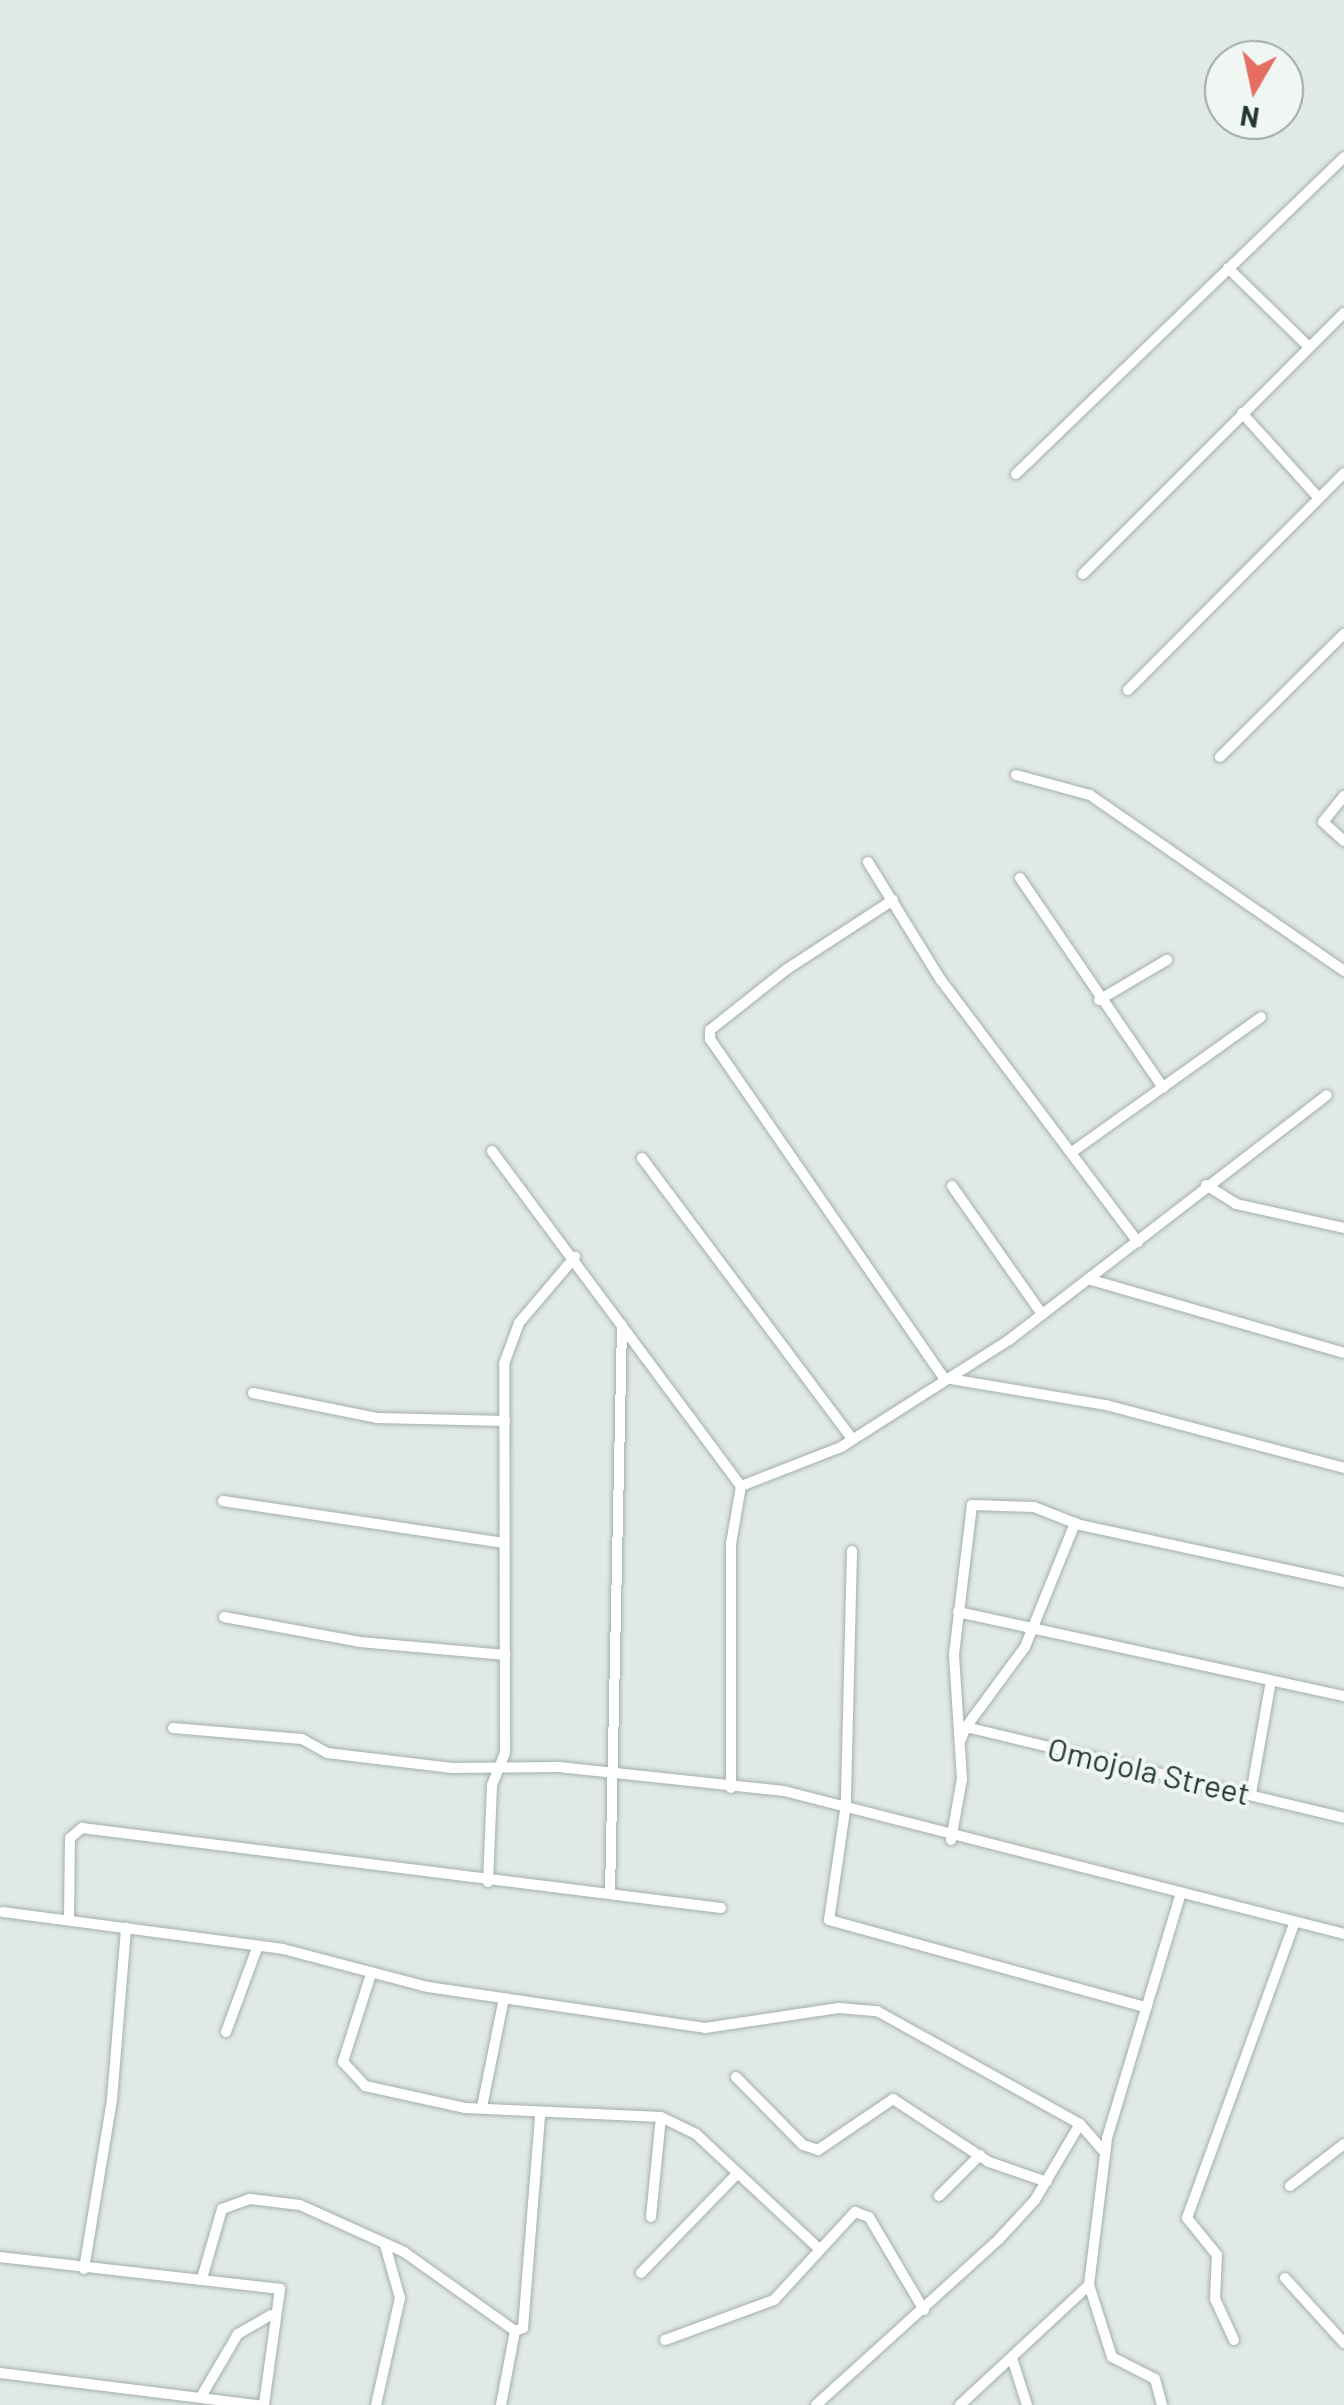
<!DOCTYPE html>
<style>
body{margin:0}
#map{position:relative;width:1344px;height:2405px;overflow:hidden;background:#e0e9e3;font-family:Barlow,sans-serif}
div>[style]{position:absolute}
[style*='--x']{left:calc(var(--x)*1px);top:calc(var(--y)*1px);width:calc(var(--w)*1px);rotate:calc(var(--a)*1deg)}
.roads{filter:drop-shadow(0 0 2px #a3b0a9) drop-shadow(0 0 2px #a3b0a9)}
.street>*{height:10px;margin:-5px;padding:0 5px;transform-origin:5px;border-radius:5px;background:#fff}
span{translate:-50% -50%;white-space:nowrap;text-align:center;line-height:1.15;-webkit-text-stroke:8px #f0f6f2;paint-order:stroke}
.street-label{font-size:32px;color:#22382e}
.north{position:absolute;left:1204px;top:40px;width:100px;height:100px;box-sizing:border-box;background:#f0f6f2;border:2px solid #9eaaa4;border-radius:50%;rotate:189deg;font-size:28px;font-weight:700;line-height:40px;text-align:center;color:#22382e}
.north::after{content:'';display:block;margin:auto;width:35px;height:45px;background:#e56d61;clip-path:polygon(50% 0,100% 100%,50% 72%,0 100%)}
</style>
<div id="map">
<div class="roads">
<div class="street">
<div style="--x:1228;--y:268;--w:113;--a:44.3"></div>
<div style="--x:1242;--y:413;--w:113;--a:47.9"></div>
<div style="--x:1016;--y:474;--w:456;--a:-44"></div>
<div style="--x:1083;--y:574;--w:369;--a:-45"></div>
<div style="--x:1128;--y:690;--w:306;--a:-45.1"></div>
<div style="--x:1220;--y:757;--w:175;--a:-44.8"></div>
<div style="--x:1016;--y:775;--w:77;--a:15.1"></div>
<div style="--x:1090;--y:795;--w:309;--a:34.7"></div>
<div style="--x:1344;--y:796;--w:33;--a:129"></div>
<div style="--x:1323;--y:822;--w:28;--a:42"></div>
<div style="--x:868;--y:862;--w:139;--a:58.3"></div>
<div style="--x:941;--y:980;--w:328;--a:53.1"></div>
<div style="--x:1020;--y:878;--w:254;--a:55.7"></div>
<div style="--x:893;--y:900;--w:126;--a:146.9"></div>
<div style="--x:787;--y:969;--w:98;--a:141.6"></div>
<div style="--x:710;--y:1030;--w:9;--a:90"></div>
<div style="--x:710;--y:1039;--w:412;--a:55.4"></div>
<div style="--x:944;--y:1378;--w:164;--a:9.5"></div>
<div style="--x:1106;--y:1405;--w:246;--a:14.8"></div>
<div style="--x:1099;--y:1000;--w:79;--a:-30.5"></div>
<div style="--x:492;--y:1151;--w:417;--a:53.4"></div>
<div style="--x:1072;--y:1152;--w:232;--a:-35.5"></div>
<div style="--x:642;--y:1158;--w:351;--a:53.2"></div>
<div style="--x:1206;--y:1185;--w:36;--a:32"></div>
<div style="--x:1236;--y:1204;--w:111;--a:12.5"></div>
<div style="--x:952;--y:1186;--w:151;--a:54.9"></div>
<div style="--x:1088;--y:1279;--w:266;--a:16.1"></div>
<div style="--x:253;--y:1393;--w:126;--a:11.4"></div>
<div style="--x:377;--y:1418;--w:128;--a:1.3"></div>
<div style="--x:223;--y:1501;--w:284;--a:8.5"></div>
<div style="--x:852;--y:1551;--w:253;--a:91.4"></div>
<div style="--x:846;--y:1804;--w:117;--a:98.3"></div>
<div style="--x:829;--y:1920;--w:325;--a:15.4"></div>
<div style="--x:958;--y:1612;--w:395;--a:12.3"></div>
<div style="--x:224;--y:1617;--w:138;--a:10.4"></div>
<div style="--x:360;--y:1642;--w:146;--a:5.1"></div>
<div style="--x:966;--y:1727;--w:99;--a:-53.6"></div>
<div style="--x:1025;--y:1647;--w:134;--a:-68"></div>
<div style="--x:173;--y:1728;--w:129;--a:4.9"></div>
<div style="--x:302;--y:1739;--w:29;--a:29"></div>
<div style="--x:327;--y:1753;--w:126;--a:6.8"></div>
<div style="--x:452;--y:1768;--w:107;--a:-0.5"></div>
<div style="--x:559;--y:1767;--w:226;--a:6.1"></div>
<div style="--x:784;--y:1791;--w:578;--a:14.32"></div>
<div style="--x:961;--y:1739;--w:13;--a:-67"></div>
<div style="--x:966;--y:1727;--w:389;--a:13.5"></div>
<div style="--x:731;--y:1788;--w:244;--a:-90"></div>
<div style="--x:731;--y:1544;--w:59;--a:-80.2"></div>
<div style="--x:741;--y:1486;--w:107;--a:-21.3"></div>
<div style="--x:841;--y:1447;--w:199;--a:-32.5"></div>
<div style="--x:1009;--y:1340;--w:401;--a:-37.6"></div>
<div style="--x:1251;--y:1794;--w:115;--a:-80"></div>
<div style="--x:951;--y:1840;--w:62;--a:-79.8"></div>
<div style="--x:962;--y:1779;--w:125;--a:-93.7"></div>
<div style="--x:954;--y:1654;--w:150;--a:-83.1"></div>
<div style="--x:972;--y:1505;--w:62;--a:1.8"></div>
<div style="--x:1034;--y:1507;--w:49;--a:21.4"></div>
<div style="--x:1080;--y:1525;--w:270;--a:12.2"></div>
<div style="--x:488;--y:1882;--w:97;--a:-87.6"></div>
<div style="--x:492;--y:1785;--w:35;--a:-68"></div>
<div style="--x:505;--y:1752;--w:388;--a:-90.1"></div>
<div style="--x:504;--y:1364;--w:44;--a:-69.9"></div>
<div style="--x:519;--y:1323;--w:87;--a:-49.7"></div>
<div style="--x:610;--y:1893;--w:568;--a:-88.79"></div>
<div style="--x:3;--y:1912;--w:282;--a:7.5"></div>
<div style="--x:283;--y:1949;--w:150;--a:14.7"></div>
<div style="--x:428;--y:1987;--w:280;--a:8.4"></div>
<div style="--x:705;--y:2028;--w:135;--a:-8.5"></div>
<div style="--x:839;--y:2008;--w:38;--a:5"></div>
<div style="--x:877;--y:2011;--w:232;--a:29.1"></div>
<div style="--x:1080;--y:2124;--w:37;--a:49"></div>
<div style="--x:69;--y:1918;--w:80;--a:-89.3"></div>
<div style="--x:70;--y:1838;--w:16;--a:-40"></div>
<div style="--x:82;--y:1828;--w:644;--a:7.14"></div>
<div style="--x:371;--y:1974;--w:92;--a:107.7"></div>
<div style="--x:343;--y:2062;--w:33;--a:47"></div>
<div style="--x:365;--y:2086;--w:102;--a:12.4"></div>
<div style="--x:465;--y:2108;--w:196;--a:2.6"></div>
<div style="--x:661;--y:2117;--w:39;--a:26"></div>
<div style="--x:696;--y:2134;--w:164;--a:43"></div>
<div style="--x:226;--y:2032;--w:90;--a:-69.7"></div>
<div style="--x:736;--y:2077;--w:95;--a:45.4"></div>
<div style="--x:803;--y:2145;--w:16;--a:18"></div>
<div style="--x:818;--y:2150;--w:91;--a:-34.2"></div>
<div style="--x:893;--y:2099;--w:115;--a:33.3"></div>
<div style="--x:989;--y:2162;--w:61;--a:19"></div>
<div style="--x:482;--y:2107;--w:111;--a:-78.6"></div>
<div style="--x:1290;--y:2186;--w:68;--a:-37.9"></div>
<div style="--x:939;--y:2196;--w:58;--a:-45"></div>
<div style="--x:651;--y:2217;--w:100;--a:-84.3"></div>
<div style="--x:0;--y:2257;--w:282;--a:6.5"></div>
<div style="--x:280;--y:2289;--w:117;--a:97.9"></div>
<div style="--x:84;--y:2269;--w:172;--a:-80.6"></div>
<div style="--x:112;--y:2099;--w:172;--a:-85.3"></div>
<div style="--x:641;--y:2273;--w:136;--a:-45.9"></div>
<div style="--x:203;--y:2275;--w:69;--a:-73.9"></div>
<div style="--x:222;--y:2209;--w:30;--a:-20"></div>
<div style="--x:250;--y:2199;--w:50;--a:6.8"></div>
<div style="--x:300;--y:2205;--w:114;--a:24.3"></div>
<div style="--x:404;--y:2252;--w:136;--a:35.4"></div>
<div style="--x:515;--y:2331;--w:9;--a:-21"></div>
<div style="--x:523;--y:2328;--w:214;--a:-85.4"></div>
<div style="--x:1285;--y:2278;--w:88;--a:47.8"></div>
<div style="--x:665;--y:2340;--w:116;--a:-20.2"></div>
<div style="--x:774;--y:2300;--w:120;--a:-47.4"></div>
<div style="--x:855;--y:2212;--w:15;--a:20"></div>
<div style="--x:869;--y:2217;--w:108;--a:59.4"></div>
<div style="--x:1234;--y:2340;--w:45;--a:-114.9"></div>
<div style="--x:1215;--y:2299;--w:44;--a:-87.4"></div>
<div style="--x:1217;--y:2255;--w:48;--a:-129"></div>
<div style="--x:1187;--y:2218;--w:315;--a:-70"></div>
<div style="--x:1012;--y:2358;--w:49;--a:72.3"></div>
<div style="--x:0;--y:2373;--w:260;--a:7.1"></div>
<div style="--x:202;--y:2395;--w:71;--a:-59.5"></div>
<div style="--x:238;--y:2334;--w:38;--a:-30"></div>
<div style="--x:376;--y:2405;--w:110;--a:-77.4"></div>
<div style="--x:400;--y:2298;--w:55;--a:-105.8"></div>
<div style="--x:501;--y:2405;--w:75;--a:-79.3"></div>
<div style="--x:816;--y:2405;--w:247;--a:-42.2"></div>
<div style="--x:999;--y:2239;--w:53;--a:-47.3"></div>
<div style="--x:1035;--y:2200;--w:88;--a:-59.4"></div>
<div style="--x:960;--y:2405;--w:176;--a:-42.9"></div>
<div style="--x:1162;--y:2405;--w:27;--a:-105"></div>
<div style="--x:1155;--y:2379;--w:48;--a:-152.9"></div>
<div style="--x:1112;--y:2357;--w:76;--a:-107.7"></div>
<div style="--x:1089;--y:2285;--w:148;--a:-83"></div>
<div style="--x:1107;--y:2138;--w:253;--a:-73.2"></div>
</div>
</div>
<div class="street-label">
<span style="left:1149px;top:1770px;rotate:13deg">Omojola Street</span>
</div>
<div class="north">N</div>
</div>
